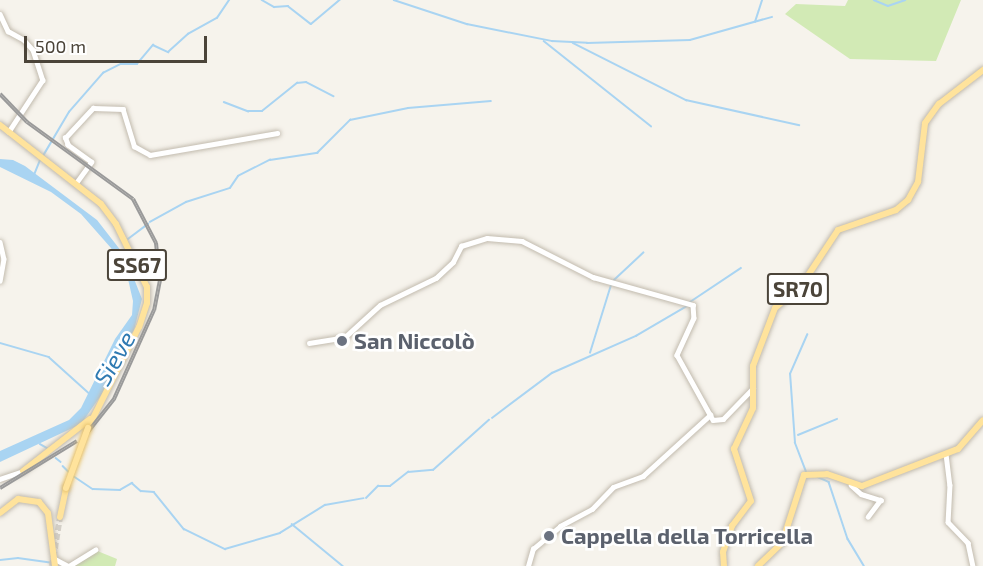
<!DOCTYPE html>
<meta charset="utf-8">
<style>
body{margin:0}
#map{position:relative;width:983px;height:566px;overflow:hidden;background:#f6f3ec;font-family:"Exo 2",sans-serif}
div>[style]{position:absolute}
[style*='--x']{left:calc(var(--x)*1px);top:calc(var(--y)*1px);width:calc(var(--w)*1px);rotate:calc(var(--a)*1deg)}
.green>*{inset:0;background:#d2eab5}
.water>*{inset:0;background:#a9d4f2}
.stream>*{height:1.5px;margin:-0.75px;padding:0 0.75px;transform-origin:0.75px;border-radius:0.75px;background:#a9d4f2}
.major-tunnel>*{height:6px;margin-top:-3px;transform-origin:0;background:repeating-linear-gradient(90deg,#d4d0c8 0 6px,transparent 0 9px)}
.roads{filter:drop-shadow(0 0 2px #c2bbae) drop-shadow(0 0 2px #c2bbae)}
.minor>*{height:4.5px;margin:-2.25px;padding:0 2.25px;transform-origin:2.25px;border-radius:2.25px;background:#fff}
.major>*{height:6px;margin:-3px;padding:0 3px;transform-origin:3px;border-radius:3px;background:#ffe39c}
.rail>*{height:4px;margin-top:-2px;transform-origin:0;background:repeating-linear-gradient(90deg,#fff 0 4.5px,#9a9a9a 0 9px);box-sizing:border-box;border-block:2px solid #9a9a9a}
.bridges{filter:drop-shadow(0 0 2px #e6c16a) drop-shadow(0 0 2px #e6c16a)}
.major-bridge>*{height:6px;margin:-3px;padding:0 3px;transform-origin:3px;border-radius:3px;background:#ffe39c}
.dots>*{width:16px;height:16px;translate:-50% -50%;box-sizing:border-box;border:3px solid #fff;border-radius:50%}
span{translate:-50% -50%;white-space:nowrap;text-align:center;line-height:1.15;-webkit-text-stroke:5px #fff;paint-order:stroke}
.shield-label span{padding:2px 4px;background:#fff;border:2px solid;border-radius:4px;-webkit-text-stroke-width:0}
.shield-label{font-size:21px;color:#4b4439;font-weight:700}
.worship-label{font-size:22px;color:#5b616d;font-weight:700}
.left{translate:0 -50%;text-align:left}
.water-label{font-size:24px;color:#2e7ab2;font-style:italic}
.scale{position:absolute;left:24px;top:36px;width:183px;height:27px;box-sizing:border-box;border:3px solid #4b4439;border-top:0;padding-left:8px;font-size:18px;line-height:21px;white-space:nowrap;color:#4b4439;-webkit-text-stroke:4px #fff;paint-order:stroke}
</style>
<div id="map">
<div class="green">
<div style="clip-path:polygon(848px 0,961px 0,936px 61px,850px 59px,785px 14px,796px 4px,845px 6px)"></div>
<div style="clip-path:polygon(95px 550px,117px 559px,115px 566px,72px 566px)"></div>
</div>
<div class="water">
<div style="clip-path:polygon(0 159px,13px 160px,25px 166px,97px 220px,125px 256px,142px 299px,134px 330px,116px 359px,104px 391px,81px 424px,0 462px,0 451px,69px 420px,81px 408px,115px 339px,132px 315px,133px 301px,128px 279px,111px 248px,81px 214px,51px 192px,0 167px)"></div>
</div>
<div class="stream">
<div style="--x:262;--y:0;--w:14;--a:30"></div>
<div style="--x:274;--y:7;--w:14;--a:-4"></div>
<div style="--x:288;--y:6;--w:29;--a:38"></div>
<div style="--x:311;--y:24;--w:38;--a:-40"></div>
<div style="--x:394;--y:0;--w:77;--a:18.2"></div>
<div style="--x:467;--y:24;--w:87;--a:11.3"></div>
<div style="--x:552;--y:41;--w:35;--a:3"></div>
<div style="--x:587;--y:43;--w:103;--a:-1.7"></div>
<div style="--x:690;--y:40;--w:85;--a:-15.7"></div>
<div style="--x:874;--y:0;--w:15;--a:23"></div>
<div style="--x:888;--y:6;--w:18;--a:-19"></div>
<div style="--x:755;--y:22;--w:23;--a:-72"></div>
<div style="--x:544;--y:41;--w:137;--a:38.5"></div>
<div style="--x:573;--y:43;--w:127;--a:26.8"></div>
<div style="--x:686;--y:100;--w:116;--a:12.5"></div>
<div style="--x:224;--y:102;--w:26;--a:21"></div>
<div style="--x:248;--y:111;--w:14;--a:0"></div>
<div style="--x:262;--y:111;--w:45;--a:-38.7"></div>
<div style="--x:297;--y:83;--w:9;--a:-6"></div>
<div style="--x:306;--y:82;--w:31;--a:27"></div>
<div style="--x:43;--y:156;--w:51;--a:-59.4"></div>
<div style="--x:69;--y:112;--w:52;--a:-48.9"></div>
<div style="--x:103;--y:73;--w:20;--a:-27"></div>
<div style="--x:121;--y:64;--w:16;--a:0"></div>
<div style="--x:137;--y:64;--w:25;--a:-50"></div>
<div style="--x:153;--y:45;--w:17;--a:25"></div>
<div style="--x:168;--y:52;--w:27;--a:-42"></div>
<div style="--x:188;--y:34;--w:33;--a:-29"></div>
<div style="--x:217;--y:18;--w:22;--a:-56"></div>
<div style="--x:34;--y:175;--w:16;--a:-68"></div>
<div style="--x:150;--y:222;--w:41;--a:-29.1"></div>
<div style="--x:186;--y:202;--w:46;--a:-17.7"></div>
<div style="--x:230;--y:188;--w:14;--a:-56"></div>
<div style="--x:238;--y:176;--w:36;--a:-27"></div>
<div style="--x:270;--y:160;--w:48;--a:-8.5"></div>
<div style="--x:317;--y:153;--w:47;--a:-45"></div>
<div style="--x:350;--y:120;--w:59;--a:-11.7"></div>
<div style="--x:408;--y:108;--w:83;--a:-4.8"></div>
<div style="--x:128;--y:239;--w:25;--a:-37"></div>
<div style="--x:614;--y:280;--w:40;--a:-43"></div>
<div style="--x:690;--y:302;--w:61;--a:-33.7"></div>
<div style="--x:0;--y:343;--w:51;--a:15.9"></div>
<div style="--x:49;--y:357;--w:54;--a:42"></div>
<div style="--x:590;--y:353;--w:71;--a:-72.8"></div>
<div style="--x:492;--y:418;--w:75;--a:-36.9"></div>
<div style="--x:552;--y:373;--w:92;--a:-23.8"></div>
<div style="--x:636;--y:336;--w:59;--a:-30.5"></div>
<div style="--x:798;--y:435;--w:42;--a:-22.3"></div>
<div style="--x:40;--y:444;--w:8;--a:30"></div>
<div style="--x:56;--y:458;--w:6;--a:39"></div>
<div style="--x:63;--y:466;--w:8;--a:45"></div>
<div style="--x:806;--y:472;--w:31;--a:-111"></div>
<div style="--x:795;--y:443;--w:69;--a:-94.1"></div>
<div style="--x:790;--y:374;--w:43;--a:-66.4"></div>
<div style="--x:72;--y:475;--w:25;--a:34"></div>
<div style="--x:93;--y:489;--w:27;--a:2"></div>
<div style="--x:120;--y:490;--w:14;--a:-30"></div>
<div style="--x:132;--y:483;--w:12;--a:42"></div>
<div style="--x:141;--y:491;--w:13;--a:4"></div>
<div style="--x:154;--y:492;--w:48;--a:51"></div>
<div style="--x:184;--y:529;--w:46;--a:26"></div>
<div style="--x:225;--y:549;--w:57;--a:-16.2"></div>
<div style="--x:280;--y:533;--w:53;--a:-31.9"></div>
<div style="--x:325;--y:505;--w:39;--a:-10"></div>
<div style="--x:818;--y:477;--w:12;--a:24"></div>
<div style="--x:829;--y:482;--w:60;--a:71.6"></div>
<div style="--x:848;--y:539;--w:31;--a:59"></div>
<div style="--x:366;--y:498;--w:17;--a:-45"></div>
<div style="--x:378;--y:486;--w:12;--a:0"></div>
<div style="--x:390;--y:486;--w:23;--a:-38"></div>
<div style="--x:408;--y:472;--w:25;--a:-5"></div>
<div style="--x:433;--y:470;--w:75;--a:-41.8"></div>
<div style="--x:292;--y:524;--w:66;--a:39.5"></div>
<div style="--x:0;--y:560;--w:18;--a:-6"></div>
<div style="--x:18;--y:558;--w:34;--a:8"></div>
</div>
<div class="major-tunnel">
<div style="--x:52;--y:566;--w:50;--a:-80.7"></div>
</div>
<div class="roads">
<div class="minor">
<div style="--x:0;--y:14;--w:19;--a:65"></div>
<div style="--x:8;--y:31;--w:18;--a:29"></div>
<div style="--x:24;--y:40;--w:13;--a:48"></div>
<div style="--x:33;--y:50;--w:32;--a:72"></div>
<div style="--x:43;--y:80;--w:62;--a:123.2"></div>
<div style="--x:76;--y:183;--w:26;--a:-54"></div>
<div style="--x:91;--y:162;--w:29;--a:-144"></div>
<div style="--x:68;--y:145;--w:8;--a:-113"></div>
<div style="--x:65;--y:138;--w:41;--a:-47"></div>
<div style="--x:93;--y:108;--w:30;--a:2"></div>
<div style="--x:123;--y:109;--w:39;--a:73"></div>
<div style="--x:134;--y:146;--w:18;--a:29"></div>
<div style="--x:150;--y:155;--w:129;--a:-9.8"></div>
<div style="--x:0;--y:242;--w:17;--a:77"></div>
<div style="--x:4;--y:259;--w:22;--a:100"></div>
<div style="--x:309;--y:343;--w:36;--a:-9"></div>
<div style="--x:345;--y:337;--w:47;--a:-42.4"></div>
<div style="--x:380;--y:305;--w:62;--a:-25.7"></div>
<div style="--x:436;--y:278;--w:23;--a:-43"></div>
<div style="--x:453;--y:262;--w:18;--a:-63"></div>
<div style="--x:461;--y:246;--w:27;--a:-17"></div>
<div style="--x:487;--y:238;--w:35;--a:5"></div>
<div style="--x:522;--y:241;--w:80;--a:26.9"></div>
<div style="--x:593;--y:277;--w:104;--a:15.6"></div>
<div style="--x:693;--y:305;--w:13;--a:86"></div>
<div style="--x:694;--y:318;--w:41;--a:114.7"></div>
<div style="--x:677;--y:355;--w:74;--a:61"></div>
<div style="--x:713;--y:420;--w:10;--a:-6"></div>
<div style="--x:723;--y:419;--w:43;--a:-45.9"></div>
<div style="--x:946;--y:454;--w:31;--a:83"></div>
<div style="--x:950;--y:485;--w:37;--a:93"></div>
<div style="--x:948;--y:522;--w:29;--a:46"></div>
<div style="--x:968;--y:543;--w:24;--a:78"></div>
<div style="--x:0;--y:479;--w:24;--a:-19"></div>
<div style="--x:851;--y:485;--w:13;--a:42"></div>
<div style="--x:861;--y:494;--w:21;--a:17"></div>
<div style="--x:881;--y:500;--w:21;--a:127"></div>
<div style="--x:55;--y:559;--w:15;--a:28"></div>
<div style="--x:69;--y:566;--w:31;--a:-32"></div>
<div style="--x:528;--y:566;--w:18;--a:-74"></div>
<div style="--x:533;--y:549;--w:35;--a:-40"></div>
<div style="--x:560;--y:526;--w:36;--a:-28"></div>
<div style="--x:592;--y:509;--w:30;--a:-46"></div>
<div style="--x:613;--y:487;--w:32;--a:-20"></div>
<div style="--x:643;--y:476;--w:91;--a:-42.3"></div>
</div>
<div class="major">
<div style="--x:0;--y:125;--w:128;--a:38"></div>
<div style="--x:101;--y:204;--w:25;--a:53"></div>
<div style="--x:116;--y:224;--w:70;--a:63.8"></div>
<div style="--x:147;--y:287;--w:16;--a:90"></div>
<div style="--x:147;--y:303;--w:25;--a:108"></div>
<div style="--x:139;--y:327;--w:113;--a:116.8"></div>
<div style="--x:23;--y:471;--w:85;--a:-37.8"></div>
<div style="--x:0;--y:513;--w:23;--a:-38"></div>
<div style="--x:18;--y:499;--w:21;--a:8"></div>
<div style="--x:39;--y:502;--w:14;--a:51"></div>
<div style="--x:48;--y:513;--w:53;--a:82.5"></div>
<div style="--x:60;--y:517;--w:30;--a:-78"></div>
<div style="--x:724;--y:566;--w:14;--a:-94"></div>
<div style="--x:723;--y:552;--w:28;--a:-71"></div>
<div style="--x:732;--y:526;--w:31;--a:-53"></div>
<div style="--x:751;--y:501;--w:55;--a:-108.1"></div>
<div style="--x:734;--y:449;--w:45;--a:-65.1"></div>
<div style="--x:753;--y:408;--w:42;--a:-90"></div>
<div style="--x:753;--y:366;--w:62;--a:-69.2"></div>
<div style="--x:775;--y:308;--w:34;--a:-40"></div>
<div style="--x:801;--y:286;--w:67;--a:-56.5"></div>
<div style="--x:838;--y:230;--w:61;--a:-19"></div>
<div style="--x:896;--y:210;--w:16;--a:-40"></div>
<div style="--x:908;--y:200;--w:21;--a:-61"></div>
<div style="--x:918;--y:182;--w:59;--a:-83.2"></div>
<div style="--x:925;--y:123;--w:24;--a:-54"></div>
<div style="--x:939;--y:104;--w:56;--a:-37.7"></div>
<div style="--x:758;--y:566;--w:33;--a:-44"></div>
<div style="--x:782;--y:543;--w:71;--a:-72.1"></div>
<div style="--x:804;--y:475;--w:23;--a:-2"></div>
<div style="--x:827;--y:474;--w:37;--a:19"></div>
<div style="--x:862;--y:486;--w:103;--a:-21.1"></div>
<div style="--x:958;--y:449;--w:38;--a:-49"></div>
</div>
</div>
<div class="rail">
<div style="--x:0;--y:94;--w:39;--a:46"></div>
<div style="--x:27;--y:122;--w:131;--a:36"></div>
<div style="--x:133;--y:199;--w:50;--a:62.4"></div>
<div style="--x:156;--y:243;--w:37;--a:84"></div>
<div style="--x:160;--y:280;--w:31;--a:101"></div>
<div style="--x:154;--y:310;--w:98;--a:114.2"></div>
<div style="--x:114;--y:399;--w:43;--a:128.5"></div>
<div style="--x:0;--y:488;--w:90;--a:-31.4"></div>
</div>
<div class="bridges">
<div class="major-bridge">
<div style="--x:66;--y:488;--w:64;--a:-69.9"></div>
</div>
</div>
<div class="dots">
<div style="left:342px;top:341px;background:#6b7280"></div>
<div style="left:549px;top:536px;background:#6b7280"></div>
</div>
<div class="shield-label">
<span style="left:137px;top:265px">SS67</span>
<span style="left:798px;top:289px">SR70</span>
</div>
<div class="worship-label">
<span class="left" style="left:354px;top:341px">San Niccolò</span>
<span class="left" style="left:561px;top:536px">Cappella della Torricella</span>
</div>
<div class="water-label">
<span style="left:114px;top:358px;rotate:-60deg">Sieve</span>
</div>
<div class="scale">500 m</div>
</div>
